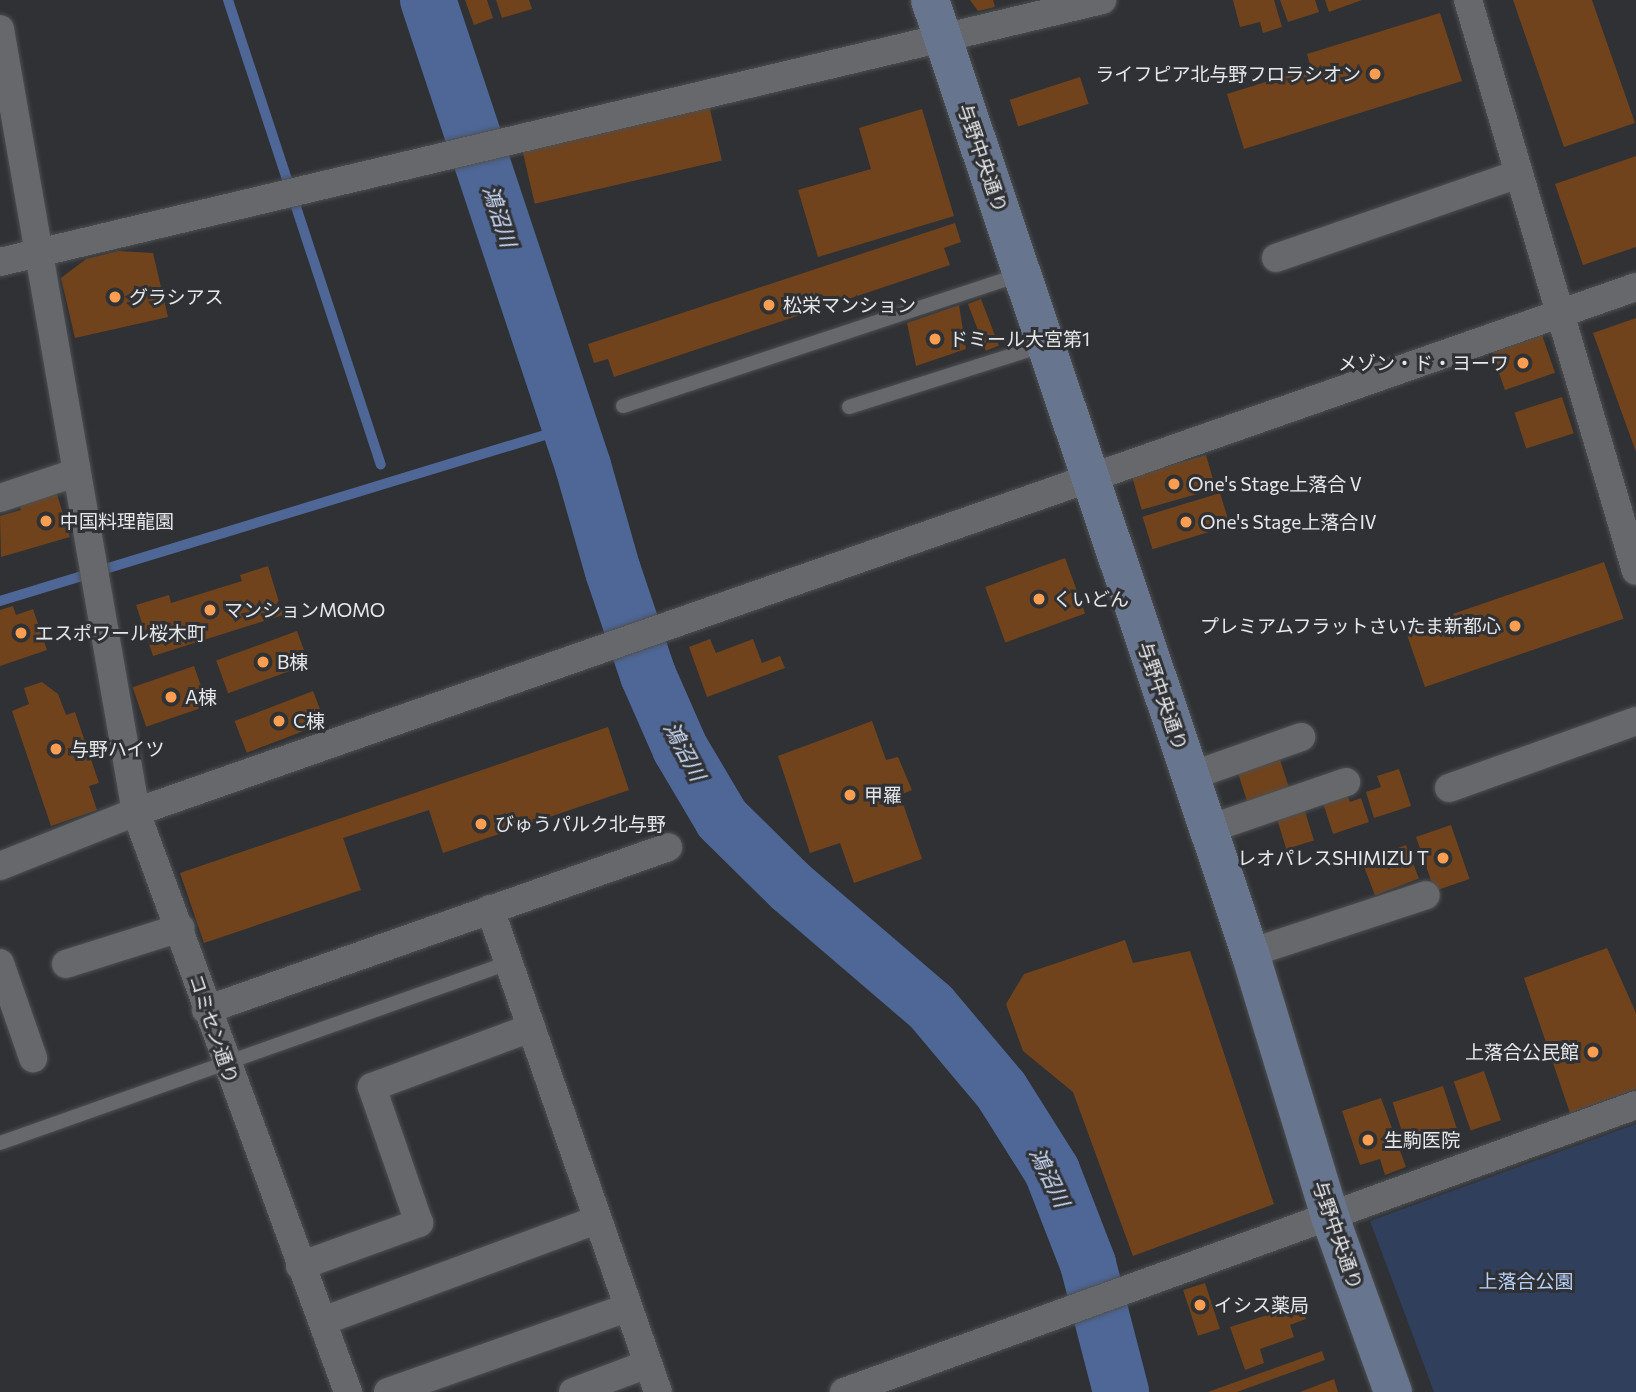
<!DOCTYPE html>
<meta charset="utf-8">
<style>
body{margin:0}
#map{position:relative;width:1636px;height:1392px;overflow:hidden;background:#2f3134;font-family:Commissioner,"Noto Sans JP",sans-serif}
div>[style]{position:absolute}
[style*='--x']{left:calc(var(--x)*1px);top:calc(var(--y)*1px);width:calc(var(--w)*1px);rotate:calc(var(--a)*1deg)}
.green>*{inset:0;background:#303f5c}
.stream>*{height:10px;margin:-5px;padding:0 5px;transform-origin:5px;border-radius:5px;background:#4e6797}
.river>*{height:56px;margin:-28px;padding:0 28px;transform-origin:28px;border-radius:28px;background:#4e6797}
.building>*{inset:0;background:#71431c;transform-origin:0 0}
.roads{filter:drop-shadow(0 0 2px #4d4f51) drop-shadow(0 0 2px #4d4f51)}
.lane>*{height:14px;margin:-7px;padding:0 7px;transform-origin:7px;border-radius:7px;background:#66686c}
.street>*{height:28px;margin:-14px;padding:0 14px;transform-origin:14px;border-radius:14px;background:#66686c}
.secondary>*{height:38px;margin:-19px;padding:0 19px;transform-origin:19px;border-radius:19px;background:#68758e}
.dots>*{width:19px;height:19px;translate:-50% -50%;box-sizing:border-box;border:4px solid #2f3134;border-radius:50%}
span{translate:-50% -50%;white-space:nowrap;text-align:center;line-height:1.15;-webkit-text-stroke:6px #2f3134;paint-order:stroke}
.poi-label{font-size:19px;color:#e6e7e9}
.right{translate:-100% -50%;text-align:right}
.left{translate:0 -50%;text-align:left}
.street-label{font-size:19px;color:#e6e7e9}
.park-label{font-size:19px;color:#b8d0fd}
.water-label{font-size:21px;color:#d0e0ff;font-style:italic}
</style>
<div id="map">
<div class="green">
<div style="clip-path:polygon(1636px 1124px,1636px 1392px,1434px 1392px,1370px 1221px)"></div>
</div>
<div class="stream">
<div style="--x:228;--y:0;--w:489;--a:71.8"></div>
<div style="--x:0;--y:601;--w:597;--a:-16.95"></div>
</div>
<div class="river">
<div style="--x:428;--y:0;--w:491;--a:71.6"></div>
<div style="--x:583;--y:466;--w:109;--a:74.1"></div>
<div style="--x:613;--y:571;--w:110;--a:71.4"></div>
<div style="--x:648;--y:675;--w:80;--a:66.3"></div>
<div style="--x:680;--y:748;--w:82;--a:59.4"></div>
<div style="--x:722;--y:819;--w:97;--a:44.6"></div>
<div style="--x:791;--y:887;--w:184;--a:40.6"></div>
<div style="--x:931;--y:1007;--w:109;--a:49.9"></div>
<div style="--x:1001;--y:1090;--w:96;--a:57.8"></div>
<div style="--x:1052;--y:1171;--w:100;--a:68.8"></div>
<div style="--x:1088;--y:1264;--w:132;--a:75.5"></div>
</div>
<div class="building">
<div style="clip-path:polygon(465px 0,487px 0,493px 18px,474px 25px)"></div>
<div style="clip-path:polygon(496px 0,529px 0,532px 9px,502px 18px)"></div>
<div style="clip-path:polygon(970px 0,993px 0,995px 7px,978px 11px)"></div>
<div style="clip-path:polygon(1233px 0,1274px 0,1282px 27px,1263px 33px,1260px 22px,1240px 27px)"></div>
<div style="clip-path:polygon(1280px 0,1315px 0,1319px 12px,1288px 22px)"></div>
<div style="clip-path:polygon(1325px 0,1362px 0,1329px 12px)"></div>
<div style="clip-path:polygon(1513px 0,1592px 0,1635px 123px,1564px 147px)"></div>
<div style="clip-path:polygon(1440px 13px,1462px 81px,1244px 149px,1227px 94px,1311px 68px,1307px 54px)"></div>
<div style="left:1080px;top:77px;width:28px;height:74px;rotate:72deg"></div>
<div style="left:709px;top:105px;width:57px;height:192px;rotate:77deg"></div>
<div style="clip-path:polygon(922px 109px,954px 216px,818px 257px,798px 190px,871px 169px,859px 128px)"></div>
<div style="clip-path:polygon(1636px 156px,1636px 247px,1583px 265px,1555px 184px)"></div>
<div style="clip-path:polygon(955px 223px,961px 242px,944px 248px,950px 265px,614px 377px,608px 359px,594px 363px,588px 344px)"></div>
<div style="clip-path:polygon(118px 251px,153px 253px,168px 317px,75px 338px,61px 278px,86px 259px)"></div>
<div style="left:981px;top:299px;width:50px;height:14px;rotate:69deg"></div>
<div style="clip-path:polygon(959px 305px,966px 349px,916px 366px,907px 323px)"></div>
<div style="clip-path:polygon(1636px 318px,1636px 452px,1593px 333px)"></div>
<div style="left:1542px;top:335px;width:40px;height:53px;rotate:71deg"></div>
<div style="left:1562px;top:397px;width:38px;height:50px;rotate:72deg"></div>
<div style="left:1206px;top:455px;width:35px;height:77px;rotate:74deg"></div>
<div style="clip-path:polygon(56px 491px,70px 537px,1px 557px,0 516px,21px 510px,19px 502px)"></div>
<div style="left:1220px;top:493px;width:34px;height:81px;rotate:73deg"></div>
<div style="left:1065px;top:558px;width:59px;height:85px;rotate:70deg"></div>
<div style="left:1604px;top:562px;width:60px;height:210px;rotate:71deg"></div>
<div style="clip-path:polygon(268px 566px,283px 615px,153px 656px,136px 605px,169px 595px,171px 603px,242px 581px,240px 575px)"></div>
<div style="clip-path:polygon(13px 606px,16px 615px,33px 609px,47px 650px,0 666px,0 610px)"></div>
<div style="left:297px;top:631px;width:35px;height:86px;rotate:70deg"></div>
<div style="clip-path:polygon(710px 639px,716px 653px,753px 639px,762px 663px,780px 656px,785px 668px,707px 697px,689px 647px)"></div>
<div style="left:194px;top:666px;width:42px;height:65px;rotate:71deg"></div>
<div style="clip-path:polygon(42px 682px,58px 694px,66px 715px,75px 712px,99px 783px,89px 786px,97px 810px,51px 826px,12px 711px,29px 704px,24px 688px)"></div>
<div style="left:313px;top:691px;width:34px;height:84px;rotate:69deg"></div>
<div style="clip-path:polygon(872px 721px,886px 760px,898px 757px,912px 790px,900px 795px,922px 859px,854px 883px,840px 843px,810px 853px,778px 756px)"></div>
<div style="clip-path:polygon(608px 727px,629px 790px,443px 853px,429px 810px,343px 838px,361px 890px,204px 943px,180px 873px)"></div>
<div style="left:1280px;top:760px;width:29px;height:44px;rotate:72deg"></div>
<div style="clip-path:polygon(1399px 769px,1411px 806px,1374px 818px,1366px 792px,1381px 787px,1377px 776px)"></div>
<div style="clip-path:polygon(1347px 795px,1350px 802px,1361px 798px,1369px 822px,1333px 834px,1323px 803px)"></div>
<div style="left:1304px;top:808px;width:34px;height:29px;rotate:73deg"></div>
<div style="left:1451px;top:825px;width:57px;height:37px;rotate:71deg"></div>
<div style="left:1406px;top:845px;width:36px;height:47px;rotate:69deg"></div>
<div style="clip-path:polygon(1125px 940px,1133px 963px,1190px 951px,1274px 1204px,1133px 1256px,1073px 1092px,1023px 1051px,1006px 1004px,1024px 974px)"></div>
<div style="clip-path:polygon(1607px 948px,1636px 1013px,1636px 1089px,1570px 1113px,1524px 978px)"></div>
<div style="left:1484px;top:1071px;width:52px;height:32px;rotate:71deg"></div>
<div style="left:1443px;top:1086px;width:45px;height:53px;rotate:72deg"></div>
<div style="clip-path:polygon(1381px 1098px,1406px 1167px,1385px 1175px,1380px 1159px,1360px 1165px,1342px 1111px)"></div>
<div style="left:1205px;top:1283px;width:48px;height:23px;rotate:72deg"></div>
<div style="clip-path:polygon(1301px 1304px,1306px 1319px,1290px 1325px,1294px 1337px,1260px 1349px,1264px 1363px,1245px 1370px,1230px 1327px)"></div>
<div style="clip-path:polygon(1322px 1351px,1325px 1360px,1237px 1392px,1208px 1392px)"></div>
<div style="clip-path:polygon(1334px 1379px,1338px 1392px,1300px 1392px)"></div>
</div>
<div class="roads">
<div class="lane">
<div style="--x:623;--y:406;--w:419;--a:-18.3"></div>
<div style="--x:849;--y:407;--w:205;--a:-17.6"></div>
<div style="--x:0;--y:1143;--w:539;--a:-19.51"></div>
</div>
<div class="street">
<div style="--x:1468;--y:0;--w:595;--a:73.61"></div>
<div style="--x:0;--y:29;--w:795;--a:80.15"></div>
<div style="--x:136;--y:812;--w:618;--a:69.92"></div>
<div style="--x:1276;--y:258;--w:257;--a:-19.1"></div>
<div style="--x:0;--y:262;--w:1133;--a:-13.37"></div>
<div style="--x:0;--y:498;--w:79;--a:-18.4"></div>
<div style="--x:1191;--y:776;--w:117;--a:-19.5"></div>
<div style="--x:1449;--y:788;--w:199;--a:-19.7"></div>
<div style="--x:1209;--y:829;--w:145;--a:-18.9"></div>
<div style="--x:0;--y:866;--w:146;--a:-21.7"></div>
<div style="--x:136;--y:812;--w:1589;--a:-19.29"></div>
<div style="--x:490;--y:909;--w:511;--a:70.82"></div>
<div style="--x:1250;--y:953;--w:185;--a:-18.2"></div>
<div style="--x:0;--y:963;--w:101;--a:70.8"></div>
<div style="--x:66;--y:964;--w:120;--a:-17.5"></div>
<div style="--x:206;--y:1010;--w:490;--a:-19.4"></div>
<div style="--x:300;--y:1266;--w:127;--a:-19.9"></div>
<div style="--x:419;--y:1223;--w:144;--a:-109.1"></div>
<div style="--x:372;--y:1087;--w:170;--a:-20.4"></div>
<div style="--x:323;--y:1321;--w:291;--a:-20.3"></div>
<div style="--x:388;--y:1392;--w:253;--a:-19.4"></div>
<div style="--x:573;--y:1392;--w:80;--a:-20.5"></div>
<div style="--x:844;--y:1392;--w:842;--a:-19.92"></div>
</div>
<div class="secondary">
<div style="--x:930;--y:0;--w:1005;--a:71.44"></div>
<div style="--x:1250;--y:953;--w:276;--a:73.1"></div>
<div style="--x:1330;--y:1217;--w:186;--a:70.2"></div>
</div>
</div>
<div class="dots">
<div style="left:1375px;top:74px;background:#fb9e51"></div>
<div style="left:115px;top:297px;background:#fb9e51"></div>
<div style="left:769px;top:305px;background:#fb9e51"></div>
<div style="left:935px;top:339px;background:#fb9e51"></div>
<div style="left:1523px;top:363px;background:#fb9e51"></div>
<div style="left:1174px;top:484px;background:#fb9e51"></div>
<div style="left:46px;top:521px;background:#fb9e51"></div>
<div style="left:1186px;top:522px;background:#fb9e51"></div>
<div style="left:1039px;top:599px;background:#fb9e51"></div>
<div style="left:210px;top:610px;background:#fb9e51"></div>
<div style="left:1515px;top:626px;background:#fb9e51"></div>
<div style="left:21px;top:633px;background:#fb9e51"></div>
<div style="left:263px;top:662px;background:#fb9e51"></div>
<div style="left:171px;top:697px;background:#fb9e51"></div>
<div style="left:279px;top:721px;background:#fb9e51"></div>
<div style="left:56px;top:749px;background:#fb9e51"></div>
<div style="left:850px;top:795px;background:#fb9e51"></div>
<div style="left:481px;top:824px;background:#fb9e51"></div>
<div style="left:1443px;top:858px;background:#fb9e51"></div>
<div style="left:1593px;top:1052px;background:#fb9e51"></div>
<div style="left:1368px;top:1140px;background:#fb9e51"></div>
<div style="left:1200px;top:1305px;background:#fb9e51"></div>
</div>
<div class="poi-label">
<span class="right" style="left:1361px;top:74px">ライフピア北与野フロラシオン</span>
<span class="left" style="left:129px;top:297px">グラシアス</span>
<span class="left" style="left:783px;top:305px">松栄マンション</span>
<span class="left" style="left:949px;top:339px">ドミール大宮第1</span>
<span class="right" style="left:1509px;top:363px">メゾン・ド・ヨーワ</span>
<span class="left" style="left:1188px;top:484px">One's Stage上落合Ⅴ</span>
<span class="left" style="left:60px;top:521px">中国料理龍園</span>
<span class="left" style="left:1200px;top:522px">One's Stage上落合Ⅳ</span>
<span class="left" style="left:1053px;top:599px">くいどん</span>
<span class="left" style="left:224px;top:610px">マンションMOMO</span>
<span class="right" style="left:1501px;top:626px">プレミアムフラットさいたま新都心</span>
<span class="left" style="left:35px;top:633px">エスポワール桜木町</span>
<span class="left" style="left:277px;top:662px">B棟</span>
<span class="left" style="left:185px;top:697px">A棟</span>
<span class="left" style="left:293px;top:721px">C棟</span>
<span class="left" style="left:70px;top:749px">与野ハイツ</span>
<span class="left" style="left:864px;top:795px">甲羅</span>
<span class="left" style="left:495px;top:824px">びゅうパルク北与野</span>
<span class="right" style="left:1429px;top:858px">レオパレスSHIMIZU T</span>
<span class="right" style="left:1579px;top:1052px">上落合公民館</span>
<span class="left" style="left:1384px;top:1140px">生駒医院</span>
<span class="left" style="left:1214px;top:1305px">イシス薬局</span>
</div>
<div class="street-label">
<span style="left:983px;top:158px;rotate:71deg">与野中央通り</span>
<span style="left:1163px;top:696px;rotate:71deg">与野中央通り</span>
<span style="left:214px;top:1029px;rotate:71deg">コミセン通り</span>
<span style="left:1338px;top:1235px;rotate:71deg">与野中央通り</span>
</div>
<div class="park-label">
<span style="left:1526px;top:1281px">上落合公園</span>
</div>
<div class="water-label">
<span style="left:500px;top:216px;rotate:72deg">鴻沼川</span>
<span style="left:685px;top:751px;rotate:62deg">鴻沼川</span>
<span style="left:1050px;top:1177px;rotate:64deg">鴻沼川</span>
</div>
</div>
